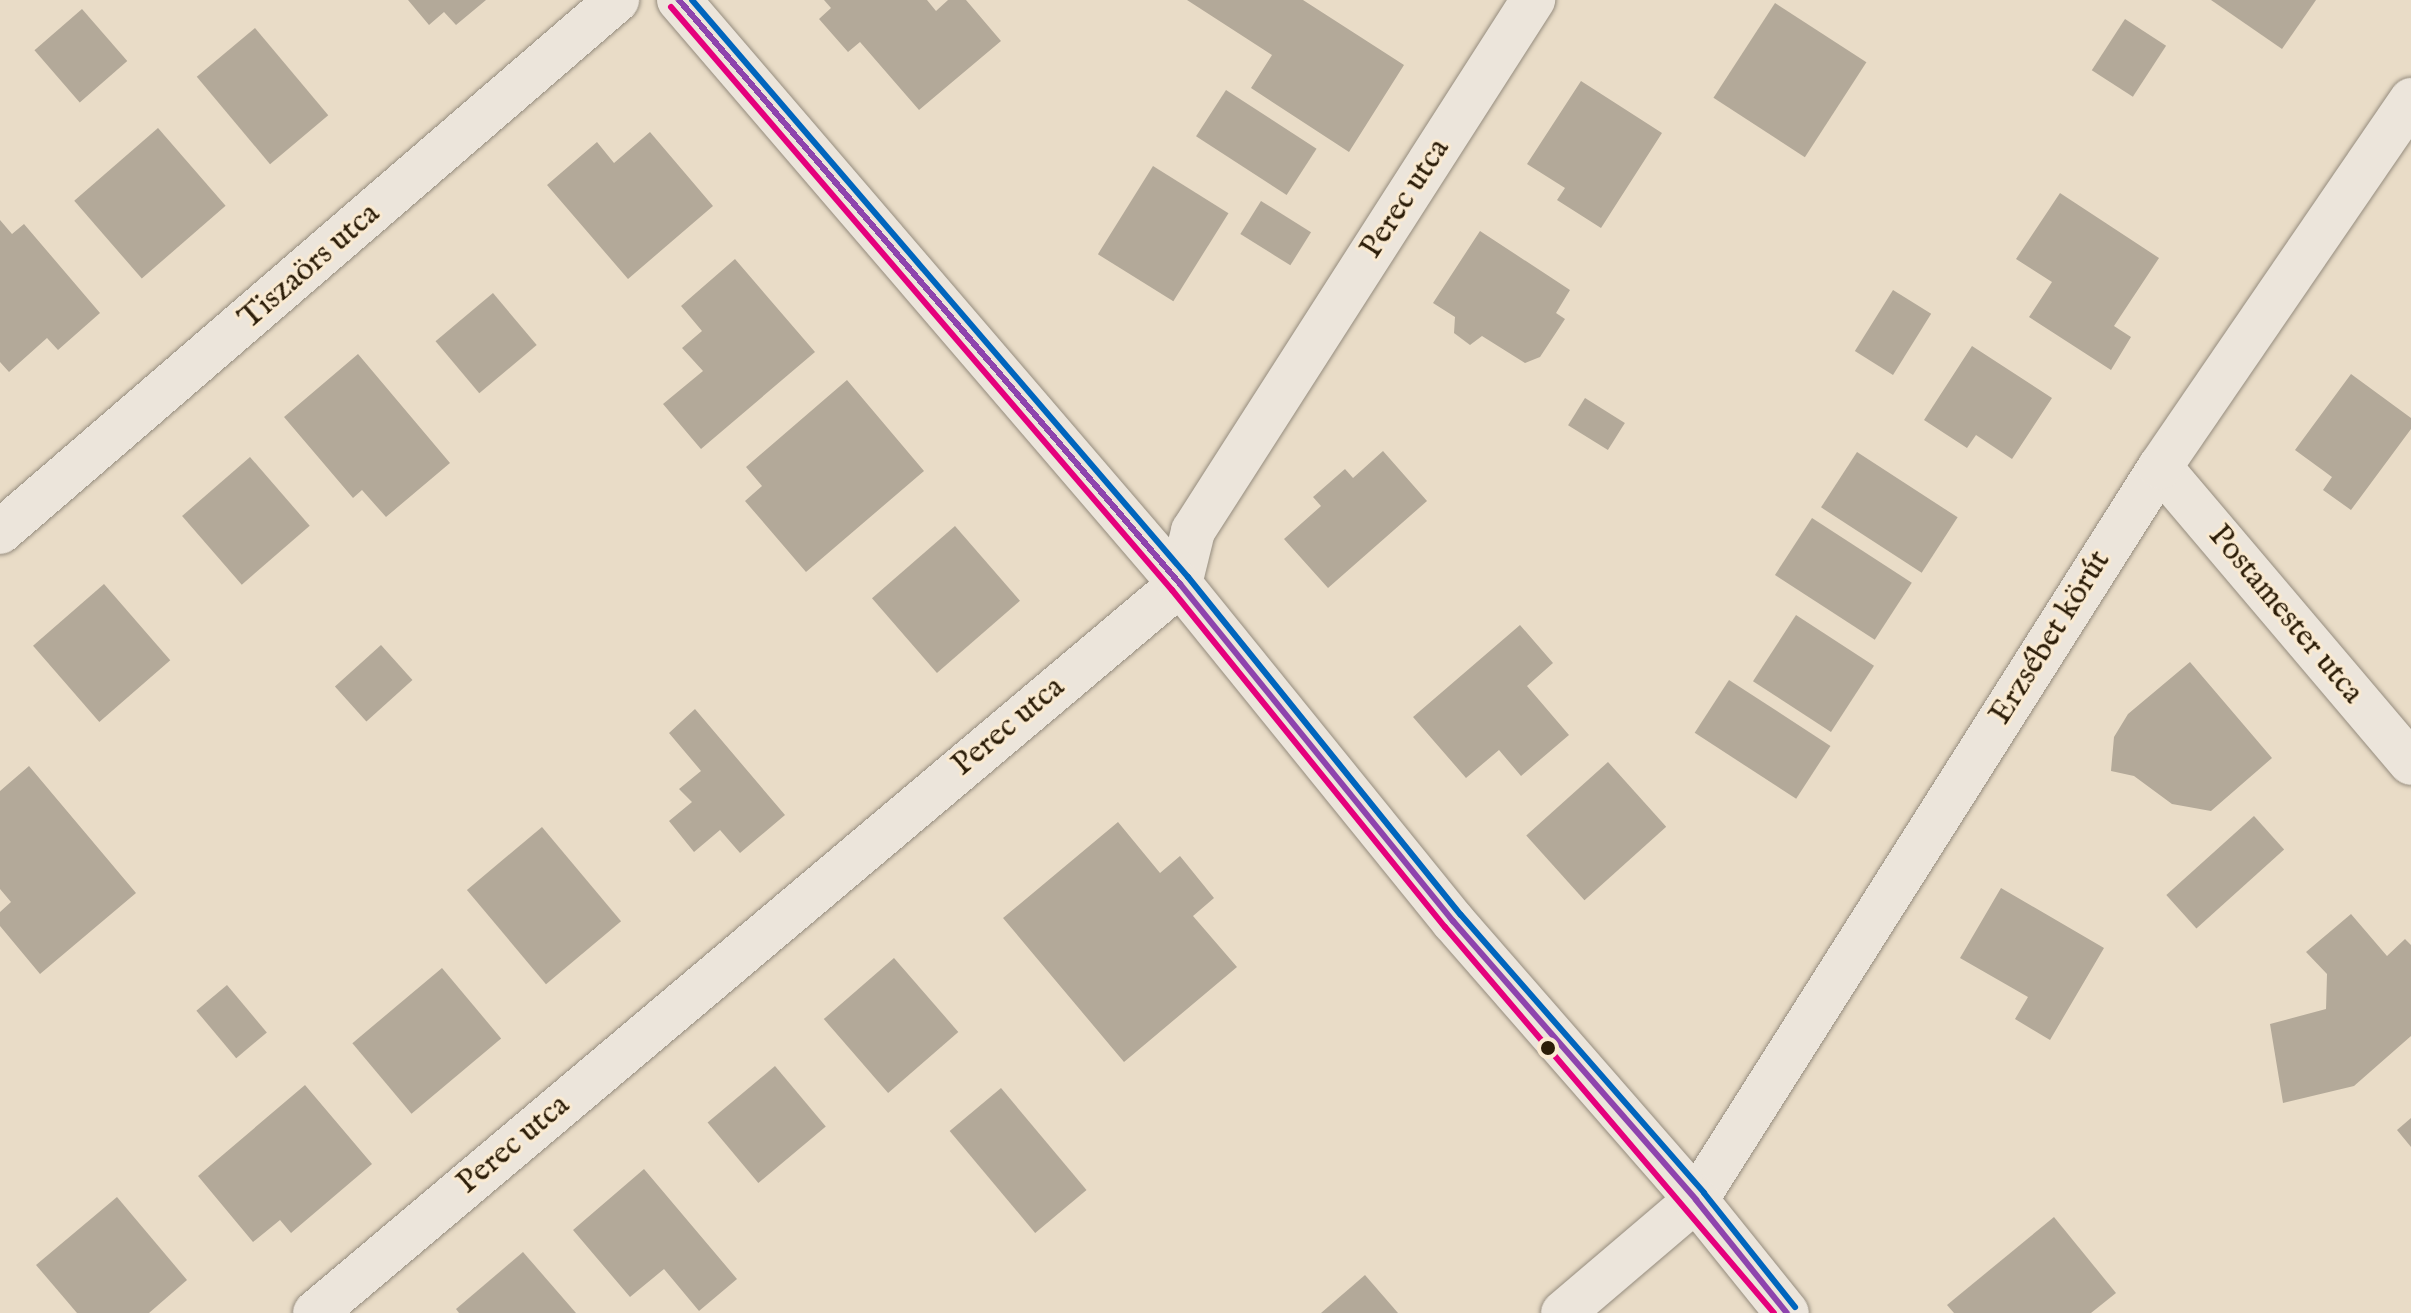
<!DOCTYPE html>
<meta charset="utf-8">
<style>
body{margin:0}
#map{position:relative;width:2411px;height:1313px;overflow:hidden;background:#e9dcc7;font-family:"IM FELL English",serif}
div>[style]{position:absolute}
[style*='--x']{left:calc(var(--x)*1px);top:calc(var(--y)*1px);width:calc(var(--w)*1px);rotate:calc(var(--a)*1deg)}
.building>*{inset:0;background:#b3a999;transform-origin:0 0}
.roads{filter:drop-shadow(0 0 2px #958c7e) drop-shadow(0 0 2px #958c7e)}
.minor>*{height:44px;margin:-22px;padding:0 22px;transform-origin:22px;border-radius:22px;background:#ece5db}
.tertiary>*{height:44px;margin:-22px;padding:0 22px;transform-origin:22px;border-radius:22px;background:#ece5db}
.bus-1>*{height:6px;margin:-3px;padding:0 3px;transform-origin:3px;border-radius:3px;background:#8e44ad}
.bus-2>*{height:6px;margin:-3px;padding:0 3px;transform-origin:3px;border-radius:3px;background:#e5007d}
.bus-3>*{height:6px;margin:-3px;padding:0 3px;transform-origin:3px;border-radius:3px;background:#0065bd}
.dots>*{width:22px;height:22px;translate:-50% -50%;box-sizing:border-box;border:4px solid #faead1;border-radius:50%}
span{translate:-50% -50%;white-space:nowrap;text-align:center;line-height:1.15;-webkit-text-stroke:6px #faead1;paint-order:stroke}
.street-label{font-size:32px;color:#2c1d08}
</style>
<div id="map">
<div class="building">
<div style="clip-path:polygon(408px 0,486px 0,456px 25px,444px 12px,429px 25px)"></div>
<div style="clip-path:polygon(824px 0,927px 0,936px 11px,948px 0,966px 0,1001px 41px,919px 110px,860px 42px,848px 52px,819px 19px,831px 8px)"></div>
<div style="clip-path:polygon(1187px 0,1303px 0,1404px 65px,1349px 152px,1251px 88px,1272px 55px)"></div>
<div style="clip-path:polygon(2211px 0,2316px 0,2282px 49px)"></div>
<div style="left:1775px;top:3px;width:109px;height:113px;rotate:33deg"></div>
<div style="left:82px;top:9px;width:69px;height:63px;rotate:49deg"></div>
<div style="left:2125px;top:19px;width:49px;height:61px;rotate:33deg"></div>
<div style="left:255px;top:28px;width:114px;height:76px;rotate:50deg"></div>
<div style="clip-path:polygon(1581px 81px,1662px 133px,1601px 228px,1557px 200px,1565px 188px,1527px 164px)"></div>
<div style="left:1226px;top:90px;width:108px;height:55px;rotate:33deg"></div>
<div style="left:158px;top:128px;width:103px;height:111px;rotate:49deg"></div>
<div style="clip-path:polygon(650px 132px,713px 206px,628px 279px,547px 185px,597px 142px,614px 163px)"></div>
<div style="left:1153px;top:166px;width:89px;height:104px;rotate:32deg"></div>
<div style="clip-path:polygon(2060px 193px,2159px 258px,2114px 326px,2131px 337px,2111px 370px,2029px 317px,2052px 282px,2016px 259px)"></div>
<div style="left:1261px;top:201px;width:59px;height:39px;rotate:32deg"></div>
<div style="clip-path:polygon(0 220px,12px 234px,24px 224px,100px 313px,58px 350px,47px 338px,9px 372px,0 362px)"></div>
<div style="clip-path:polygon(1480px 231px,1570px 290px,1556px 313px,1565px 319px,1540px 357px,1525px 363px,1482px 336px,1470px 345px,1454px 333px,1455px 317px,1433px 303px)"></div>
<div style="clip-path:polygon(735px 259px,815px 352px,701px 449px,663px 404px,703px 371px,682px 348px,702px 331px,681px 306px)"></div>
<div style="left:1893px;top:290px;width:45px;height:72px;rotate:32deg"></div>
<div style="left:493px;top:293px;width:68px;height:75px;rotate:50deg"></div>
<div style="clip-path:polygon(1972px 346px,2052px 398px,2012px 459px,1976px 435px,1967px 448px,1924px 420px)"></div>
<div style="clip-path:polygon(358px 354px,450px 463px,386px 517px,362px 490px,353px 498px,284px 417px)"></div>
<div style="clip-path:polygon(2351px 374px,2411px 418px,2411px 429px,2351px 510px,2323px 490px,2332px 477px,2295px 450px)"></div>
<div style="clip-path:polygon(847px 380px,924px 471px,806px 572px,745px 501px,762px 486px,746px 467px)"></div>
<div style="left:1585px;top:398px;width:47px;height:32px;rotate:32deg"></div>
<div style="clip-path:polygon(1383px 451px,1427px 501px,1328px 588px,1284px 539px,1321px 506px,1313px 497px,1345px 469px,1353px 478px)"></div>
<div style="left:1857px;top:452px;width:120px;height:66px;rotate:33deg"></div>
<div style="left:250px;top:457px;width:91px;height:90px;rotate:49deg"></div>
<div style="left:1812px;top:518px;width:119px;height:68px;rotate:33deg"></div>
<div style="left:955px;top:526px;width:99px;height:110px;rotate:49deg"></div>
<div style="left:104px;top:584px;width:101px;height:94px;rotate:49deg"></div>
<div style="left:1796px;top:615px;width:93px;height:79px;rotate:33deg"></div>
<div style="clip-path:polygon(1520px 625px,1553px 663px,1527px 686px,1569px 735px,1521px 776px,1499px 750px,1466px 778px,1413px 717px)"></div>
<div style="left:381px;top:645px;width:47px;height:62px;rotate:48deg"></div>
<div style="clip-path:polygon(2190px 662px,2272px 758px,2211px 811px,2172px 804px,2134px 776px,2111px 771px,2114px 737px,2128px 714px)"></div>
<div style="left:1729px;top:680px;width:121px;height:63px;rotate:33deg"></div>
<div style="clip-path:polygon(695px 709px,785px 815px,740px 853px,720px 830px,694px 852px,669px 821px,692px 802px,679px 789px,701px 771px,669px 733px)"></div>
<div style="left:1608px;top:762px;width:87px;height:110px;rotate:48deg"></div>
<div style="clip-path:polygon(29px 766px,136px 893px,40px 974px,0 926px,0 912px,11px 902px,0 889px,0 791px)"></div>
<div style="left:2254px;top:816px;width:45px;height:118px;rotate:48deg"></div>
<div style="clip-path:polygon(1118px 822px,1160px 873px,1180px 856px,1214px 898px,1193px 916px,1237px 967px,1124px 1062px,1003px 918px)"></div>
<div style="left:542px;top:827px;width:123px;height:98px;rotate:50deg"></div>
<div style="clip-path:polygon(2001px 888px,2104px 948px,2050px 1040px,2015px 1019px,2028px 997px,1960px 958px)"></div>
<div style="clip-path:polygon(2351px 914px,2387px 956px,2405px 939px,2411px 945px,2411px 1036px,2354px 1086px,2283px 1103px,2270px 1024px,2326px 1009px,2327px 974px,2306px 952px)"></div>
<div style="left:894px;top:958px;width:98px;height:93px;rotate:49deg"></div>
<div style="left:442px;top:968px;width:92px;height:117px;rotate:50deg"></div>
<div style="left:227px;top:985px;width:62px;height:40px;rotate:50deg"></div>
<div style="left:775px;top:1066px;width:79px;height:88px;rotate:50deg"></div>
<div style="clip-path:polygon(305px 1085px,372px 1164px,291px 1233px,280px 1220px,253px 1242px,198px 1176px)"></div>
<div style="left:1001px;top:1088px;width:133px;height:67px;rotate:50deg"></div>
<div style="clip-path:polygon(2411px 1118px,2411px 1147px,2397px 1130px)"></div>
<div style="clip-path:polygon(644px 1169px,737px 1279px,699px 1311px,664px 1269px,630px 1297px,573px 1230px)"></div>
<div style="clip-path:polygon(117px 1197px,187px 1280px,149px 1313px,77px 1313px,36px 1265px)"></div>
<div style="clip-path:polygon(2054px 1217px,2116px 1293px,2091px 1313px,1954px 1313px,1947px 1305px)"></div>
<div style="clip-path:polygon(523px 1252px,576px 1313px,459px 1313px,456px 1309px)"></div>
<div style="clip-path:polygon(1365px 1275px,1398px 1313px,1321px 1313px)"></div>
</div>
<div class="roads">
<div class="minor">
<div style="--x:2160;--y:467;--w:388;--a:49.7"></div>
<div style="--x:0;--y:532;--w:815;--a:-40.77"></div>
<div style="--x:315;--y:1313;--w:1131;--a:-40.12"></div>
<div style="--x:1180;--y:584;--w:55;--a:-76.2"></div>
<div style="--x:1193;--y:531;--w:631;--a:-57.37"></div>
<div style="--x:1563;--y:1313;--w:175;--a:-40.4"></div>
<div style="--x:1696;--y:1200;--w:868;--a:-57.67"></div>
<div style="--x:2160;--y:467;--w:445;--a:-55.6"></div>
</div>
<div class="tertiary">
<div style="--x:679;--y:0;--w:769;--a:49.37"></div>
<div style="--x:1180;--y:584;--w:434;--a:51"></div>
<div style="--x:1453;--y:921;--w:370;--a:48.9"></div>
<div style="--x:1696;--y:1200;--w:145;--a:51.2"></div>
</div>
</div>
<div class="bus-1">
<div style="--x:679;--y:0;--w:769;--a:49.37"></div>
<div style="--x:1180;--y:584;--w:434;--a:51"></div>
<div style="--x:1453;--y:921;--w:370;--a:48.9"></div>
<div style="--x:1696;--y:1200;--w:145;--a:51.2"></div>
</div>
<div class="bus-2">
<div style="--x:671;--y:7;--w:769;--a:49.33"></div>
<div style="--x:1172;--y:590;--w:434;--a:51"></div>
<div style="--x:1445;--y:927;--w:507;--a:49.56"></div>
</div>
<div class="bus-3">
<div style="--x:692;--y:0;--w:761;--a:49.32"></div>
<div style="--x:1188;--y:577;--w:434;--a:51.1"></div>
<div style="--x:1461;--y:915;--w:369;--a:48.8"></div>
<div style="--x:1704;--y:1193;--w:146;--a:51.4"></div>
</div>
<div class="dots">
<div style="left:1548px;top:1048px;background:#2c1d08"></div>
</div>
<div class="street-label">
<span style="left:1406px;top:199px;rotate:-57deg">Perec utca</span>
<span style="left:310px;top:267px;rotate:-41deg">Tiszaörs utca</span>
<span style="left:2285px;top:615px;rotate:50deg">Postamester utca</span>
<span style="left:2051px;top:638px;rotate:-58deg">Erzsébet körút</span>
<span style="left:1009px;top:727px;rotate:-40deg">Perec utca</span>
<span style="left:514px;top:1145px;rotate:-40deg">Perec utca</span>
</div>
</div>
